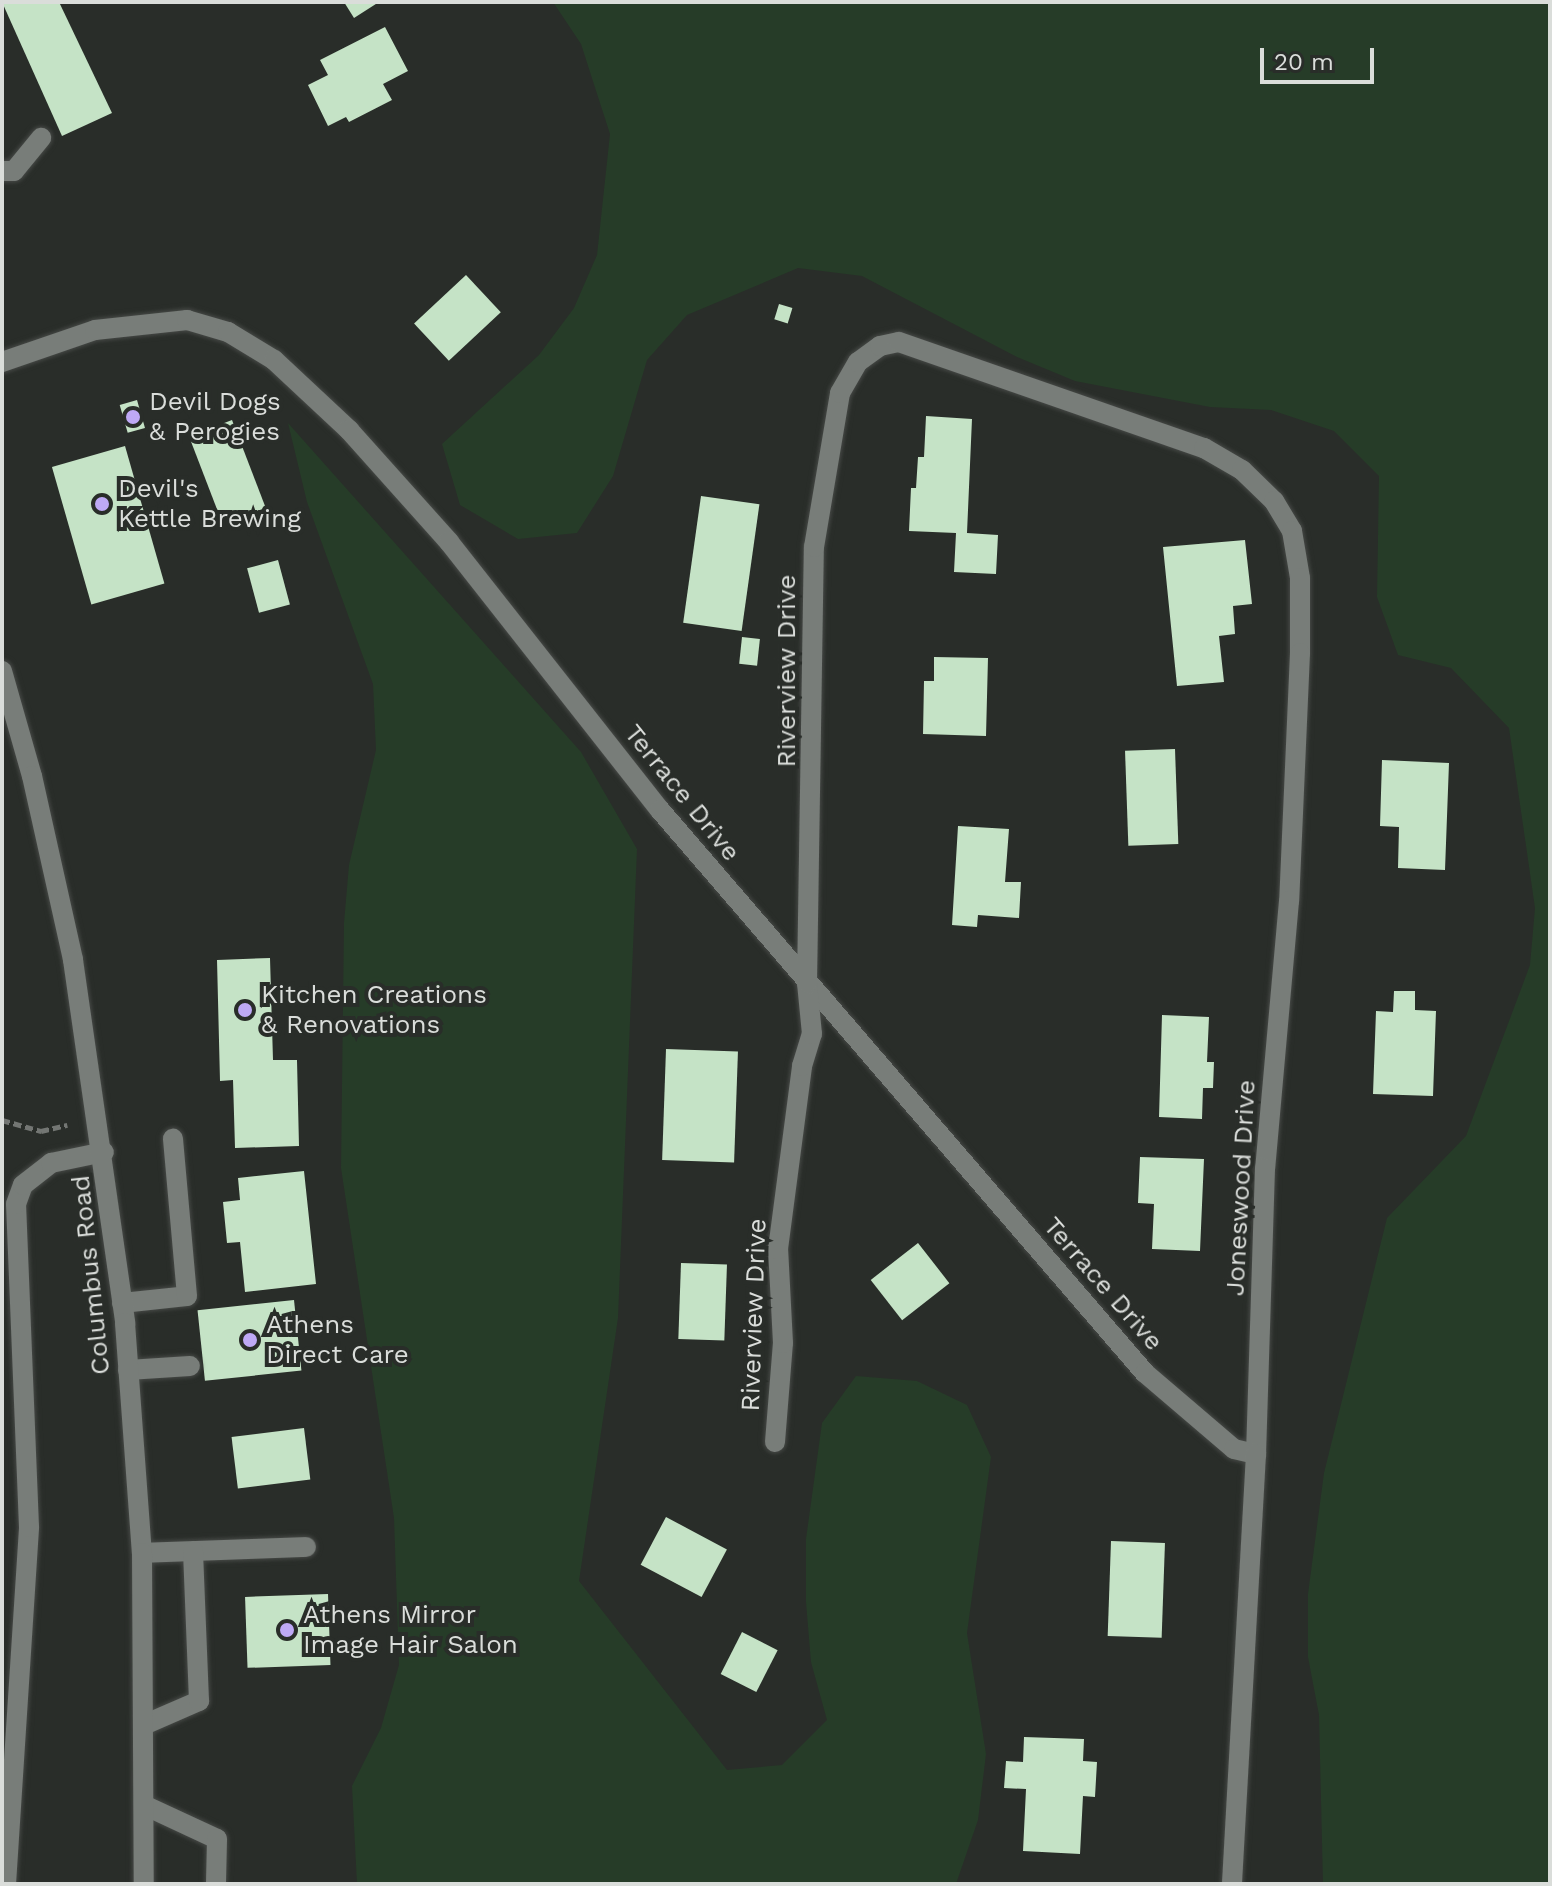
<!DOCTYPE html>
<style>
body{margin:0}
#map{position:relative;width:1552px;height:1886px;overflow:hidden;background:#292d29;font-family:"Work Sans",sans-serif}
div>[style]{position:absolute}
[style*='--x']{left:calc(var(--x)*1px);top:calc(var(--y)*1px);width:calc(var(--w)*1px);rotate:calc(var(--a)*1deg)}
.green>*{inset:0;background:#263c28}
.building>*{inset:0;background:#c5e3c6;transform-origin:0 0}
.path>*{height:5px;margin-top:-2.5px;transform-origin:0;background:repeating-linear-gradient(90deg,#737673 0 8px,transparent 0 12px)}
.roads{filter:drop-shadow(0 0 2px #464946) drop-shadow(0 0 2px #464946)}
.lane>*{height:20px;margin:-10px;padding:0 10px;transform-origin:10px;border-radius:10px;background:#787d79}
.street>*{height:20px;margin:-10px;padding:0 10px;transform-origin:10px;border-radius:10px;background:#787d79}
.secondary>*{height:20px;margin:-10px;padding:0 10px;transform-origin:10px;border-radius:10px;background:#787d79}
.dots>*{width:22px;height:22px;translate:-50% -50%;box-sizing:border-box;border:4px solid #292d29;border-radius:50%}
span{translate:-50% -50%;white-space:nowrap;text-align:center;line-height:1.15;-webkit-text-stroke:8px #292d29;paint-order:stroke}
.poi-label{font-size:26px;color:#daddda}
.left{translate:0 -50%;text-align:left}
.street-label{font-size:26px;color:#daddda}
.frame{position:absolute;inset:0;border:4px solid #daddda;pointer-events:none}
.scale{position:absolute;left:1260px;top:48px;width:114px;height:36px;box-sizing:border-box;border:4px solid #daddda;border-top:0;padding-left:10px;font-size:24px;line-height:28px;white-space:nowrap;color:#daddda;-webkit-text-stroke:6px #292d29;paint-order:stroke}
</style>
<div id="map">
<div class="green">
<div style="clip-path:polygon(553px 2px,1550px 2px,1548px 1884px,1323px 1884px,1319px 1715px,1308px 1657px,1308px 1594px,1324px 1473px,1387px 1218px,1466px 1136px,1530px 965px,1535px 908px,1509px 728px,1451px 668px,1398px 655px,1377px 597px,1379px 476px,1334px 431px,1271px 410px,1210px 407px,1075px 381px,1017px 357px,862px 276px,798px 268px,687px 315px,647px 360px,613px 476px,577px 533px,518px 539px,460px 505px,442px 444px,539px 355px,574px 308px,597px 255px,610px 134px,581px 44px)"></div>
<div style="clip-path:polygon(288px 423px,581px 752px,637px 849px,618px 1318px,579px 1581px,727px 1770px,782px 1765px,827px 1720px,811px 1662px,806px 1602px,806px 1539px,822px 1423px,856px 1376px,917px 1381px,967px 1405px,991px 1457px,967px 1633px,986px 1754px,978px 1820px,956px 1884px,357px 1884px,352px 1786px,381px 1728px,399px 1665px,394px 1518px,341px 1168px,344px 923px,349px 865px,376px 750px,373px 684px,307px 502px)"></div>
</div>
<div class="building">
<div style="clip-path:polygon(2px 2px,59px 2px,112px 113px,62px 136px)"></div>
<div style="clip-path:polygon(344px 2px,379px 2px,354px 18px)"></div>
<div style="clip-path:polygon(385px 27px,408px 71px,383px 84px,392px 100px,349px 122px,346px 117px,328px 126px,308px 85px,328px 75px,320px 60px)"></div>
<div style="left:466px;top:275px;width:51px;height:71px;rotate:47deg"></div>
<div style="left:779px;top:304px;width:14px;height:16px;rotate:17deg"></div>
<div style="left:137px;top:400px;width:29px;height:18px;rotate:74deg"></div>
<div style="clip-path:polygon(926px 416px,972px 419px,967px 533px,998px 535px,996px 574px,954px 572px,956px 533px,909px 531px,911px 488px,916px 488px,918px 457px,924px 457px)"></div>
<div style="left:232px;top:420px;width:94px;height:46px;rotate:69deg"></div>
<div style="left:125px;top:446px;width:143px;height:76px;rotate:74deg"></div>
<div style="left:701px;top:496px;width:59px;height:128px;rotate:8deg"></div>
<div style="clip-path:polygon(1245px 540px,1252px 604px,1233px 606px,1235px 634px,1219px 636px,1224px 682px,1177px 686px,1163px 547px)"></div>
<div style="left:278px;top:560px;width:46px;height:32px;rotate:75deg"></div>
<div style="left:742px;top:637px;width:18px;height:27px;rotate:6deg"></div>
<div style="clip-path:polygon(934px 657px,988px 658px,986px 736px,923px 734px,924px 681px,934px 681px)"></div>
<div style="left:1175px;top:749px;width:95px;height:50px;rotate:88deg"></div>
<div style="clip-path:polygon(1382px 760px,1449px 763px,1445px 870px,1398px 868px,1399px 827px,1380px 826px)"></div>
<div style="clip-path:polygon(958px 826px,1009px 829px,1005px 882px,1021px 882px,1019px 918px,978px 915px,977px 927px,952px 925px)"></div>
<div style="clip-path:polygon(270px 958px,273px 1060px,297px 1060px,299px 1146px,235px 1148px,233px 1080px,220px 1081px,217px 960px)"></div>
<div style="clip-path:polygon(1394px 991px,1415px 991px,1415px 1010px,1436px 1011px,1433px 1096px,1373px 1094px,1376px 1011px,1393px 1012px)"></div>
<div style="clip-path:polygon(1162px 1015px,1209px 1017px,1207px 1062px,1214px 1062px,1213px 1088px,1203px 1088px,1202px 1119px,1159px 1117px)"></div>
<div style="left:666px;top:1049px;width:72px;height:111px;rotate:2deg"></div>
<div style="clip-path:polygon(1140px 1157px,1204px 1159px,1200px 1251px,1152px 1249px,1154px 1204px,1138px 1203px)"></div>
<div style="clip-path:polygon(304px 1171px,316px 1284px,245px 1292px,240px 1242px,227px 1243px,223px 1202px,240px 1200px,238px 1178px)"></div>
<div style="left:918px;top:1243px;width:51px;height:60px;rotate:52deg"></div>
<div style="left:681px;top:1263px;width:46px;height:76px;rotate:2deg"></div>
<div style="left:294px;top:1300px;width:71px;height:97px;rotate:84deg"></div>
<div style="left:304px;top:1428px;width:52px;height:73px;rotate:83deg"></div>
<div style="left:666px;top:1517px;width:69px;height:54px;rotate:28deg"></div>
<div style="left:1111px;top:1541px;width:54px;height:95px;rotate:2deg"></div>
<div style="left:328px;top:1594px;width:71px;height:83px;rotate:88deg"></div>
<div style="left:742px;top:1632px;width:40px;height:47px;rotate:27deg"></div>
<div style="clip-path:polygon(1024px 1737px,1084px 1739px,1083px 1761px,1097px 1762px,1095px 1797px,1083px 1796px,1080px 1854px,1023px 1851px,1026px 1789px,1004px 1788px,1006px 1761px,1023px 1762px)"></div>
</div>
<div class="path">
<div style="--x:2;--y:1120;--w:41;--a:15.8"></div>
<div style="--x:41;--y:1131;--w:27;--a:-13"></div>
</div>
<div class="roads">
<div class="lane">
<div style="--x:2;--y:171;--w:12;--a:0"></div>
<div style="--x:14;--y:171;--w:43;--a:-50.7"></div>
<div style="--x:122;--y:1303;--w:65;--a:-6.1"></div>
<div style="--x:187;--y:1296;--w:158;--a:-95.1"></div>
<div style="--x:128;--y:1370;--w:62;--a:-3.7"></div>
<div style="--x:142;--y:1553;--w:164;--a:-2.1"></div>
<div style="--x:146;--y:1724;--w:58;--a:-23.5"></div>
<div style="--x:199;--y:1701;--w:150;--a:-92.3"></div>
<div style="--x:146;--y:1806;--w:78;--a:24.9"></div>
<div style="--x:217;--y:1839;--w:45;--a:91.3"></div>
</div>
<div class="street">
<div style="--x:2;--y:362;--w:98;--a:-19"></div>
<div style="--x:95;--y:330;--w:93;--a:-6.2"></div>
<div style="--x:187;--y:320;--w:43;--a:16.3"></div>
<div style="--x:228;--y:332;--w:54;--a:31.3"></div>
<div style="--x:274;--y:360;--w:103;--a:43"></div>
<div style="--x:349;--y:430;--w:150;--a:48.2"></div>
<div style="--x:449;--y:542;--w:341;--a:51.8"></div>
<div style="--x:660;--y:810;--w:743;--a:49.26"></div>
<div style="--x:1145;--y:1373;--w:117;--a:40.5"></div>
<div style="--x:1234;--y:1449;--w:23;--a:13"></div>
<div style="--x:775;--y:1442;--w:99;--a:-85.4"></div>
<div style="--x:783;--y:1343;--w:94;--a:-93"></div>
<div style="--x:778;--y:1249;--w:185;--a:-82.5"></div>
<div style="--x:802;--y:1066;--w:34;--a:-73"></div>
<div style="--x:812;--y:1034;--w:51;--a:-95.6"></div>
<div style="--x:807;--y:983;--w:436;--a:-89.1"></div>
<div style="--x:814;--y:547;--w:156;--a:-80.4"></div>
<div style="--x:840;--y:393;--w:36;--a:-60"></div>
<div style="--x:858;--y:362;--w:27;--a:-36"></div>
<div style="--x:880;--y:346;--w:19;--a:-12"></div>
<div style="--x:899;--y:342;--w:323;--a:19.2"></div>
<div style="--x:1204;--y:448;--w:44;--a:30.1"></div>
<div style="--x:1242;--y:470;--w:45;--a:44.1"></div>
<div style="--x:1274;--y:501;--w:35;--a:59"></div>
<div style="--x:1292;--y:531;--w:48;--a:80.3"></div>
<div style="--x:1300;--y:578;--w:75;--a:90"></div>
<div style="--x:1300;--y:653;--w:248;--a:92.5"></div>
<div style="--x:1289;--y:901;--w:268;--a:95.1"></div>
<div style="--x:1265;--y:1168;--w:286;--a:91.8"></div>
<div style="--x:1256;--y:1454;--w:431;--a:93.2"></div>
<div style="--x:6;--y:1884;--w:358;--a:-86.3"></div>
<div style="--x:29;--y:1527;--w:323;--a:-92.3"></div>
<div style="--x:16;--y:1204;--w:20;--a:-70"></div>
<div style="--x:23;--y:1185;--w:36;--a:-38"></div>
<div style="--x:51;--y:1163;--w:54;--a:-11.7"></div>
</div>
<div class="secondary">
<div style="--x:2;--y:671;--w:109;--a:74.1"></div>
<div style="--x:32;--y:776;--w:189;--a:77.4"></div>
<div style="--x:73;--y:960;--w:367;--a:81.8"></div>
<div style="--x:125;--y:1323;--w:231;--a:85.8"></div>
<div style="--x:142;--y:1553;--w:331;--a:89.7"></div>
</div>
</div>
<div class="dots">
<div style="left:133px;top:417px;background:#bea9f5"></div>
<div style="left:102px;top:504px;background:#bea9f5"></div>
<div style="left:245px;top:1010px;background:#bea9f5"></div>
<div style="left:250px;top:1340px;background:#bea9f5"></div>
<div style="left:287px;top:1630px;background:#bea9f5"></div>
</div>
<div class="poi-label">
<span class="left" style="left:149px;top:417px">Devil Dogs<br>&amp; Perogies</span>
<span class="left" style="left:118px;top:504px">Devil's<br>Kettle Brewing</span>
<span class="left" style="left:261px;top:1010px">Kitchen Creations<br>&amp; Renovations</span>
<span class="left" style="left:266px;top:1340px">Athens<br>Direct Care</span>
<span class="left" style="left:303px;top:1630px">Athens Mirror<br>Image Hair Salon</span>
</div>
<div class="street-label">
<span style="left:787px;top:671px;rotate:-90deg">Riverview Drive</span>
<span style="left:682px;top:793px;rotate:51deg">Terrace Drive</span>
<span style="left:1241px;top:1188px;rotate:-87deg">Joneswood Drive</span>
<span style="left:91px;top:1275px;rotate:-96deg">Columbus Road</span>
<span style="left:1103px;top:1284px;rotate:49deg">Terrace Drive</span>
<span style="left:754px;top:1315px;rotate:-88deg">Riverview Drive</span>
</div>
<div class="frame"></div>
<div class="scale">20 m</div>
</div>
